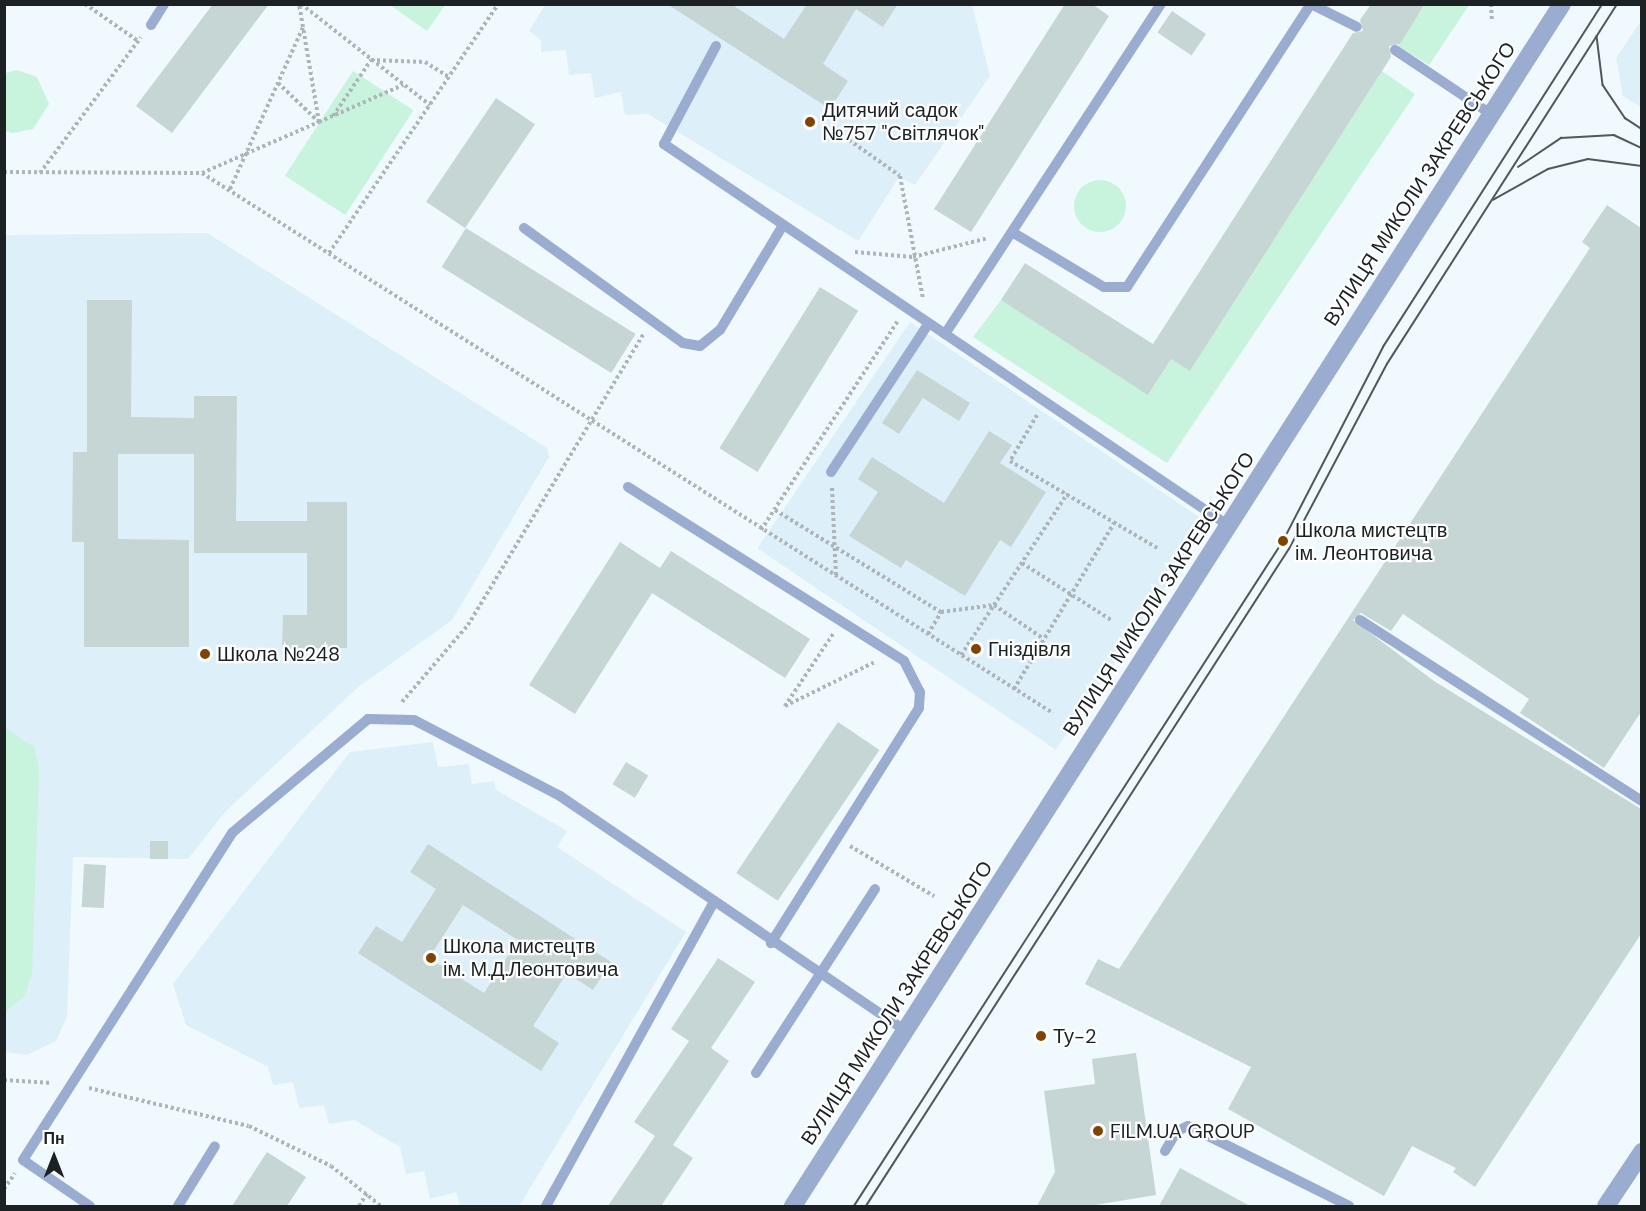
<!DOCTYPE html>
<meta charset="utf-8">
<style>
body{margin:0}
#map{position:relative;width:1646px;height:1211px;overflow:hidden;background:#f0f9fd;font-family:"DM Sans",sans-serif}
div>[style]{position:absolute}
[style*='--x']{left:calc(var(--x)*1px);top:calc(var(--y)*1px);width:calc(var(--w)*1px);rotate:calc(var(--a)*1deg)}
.built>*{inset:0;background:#ddeff8;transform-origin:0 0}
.green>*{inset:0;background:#c8f3dc;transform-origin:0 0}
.round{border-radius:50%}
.building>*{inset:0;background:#c5d6d5;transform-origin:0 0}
.path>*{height:4px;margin-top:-2px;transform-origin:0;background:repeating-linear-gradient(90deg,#adb5b9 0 3px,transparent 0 6px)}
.service>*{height:10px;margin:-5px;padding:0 5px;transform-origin:5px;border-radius:5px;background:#9aacd0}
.tertiary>*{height:18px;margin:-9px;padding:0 9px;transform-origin:9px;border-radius:9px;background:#9aacd0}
.tram>*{height:1.5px;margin:-0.75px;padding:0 0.75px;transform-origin:0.75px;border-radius:0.75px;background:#51575a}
.dots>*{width:16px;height:16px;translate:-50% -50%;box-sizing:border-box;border:3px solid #fff;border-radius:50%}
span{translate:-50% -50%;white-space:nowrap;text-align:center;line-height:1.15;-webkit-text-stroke:4.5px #fff;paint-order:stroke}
.poi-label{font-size:20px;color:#1c2124}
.left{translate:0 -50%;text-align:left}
.street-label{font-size:20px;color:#1c2124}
.frame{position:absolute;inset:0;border:6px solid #1c2124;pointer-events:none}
.north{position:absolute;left:24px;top:1127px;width:60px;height:60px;-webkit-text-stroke:4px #fff;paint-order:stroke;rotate:0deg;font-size:16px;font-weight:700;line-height:24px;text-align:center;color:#1c2124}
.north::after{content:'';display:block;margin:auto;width:21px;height:27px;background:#1c2124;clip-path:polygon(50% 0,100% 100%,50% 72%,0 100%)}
</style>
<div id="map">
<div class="built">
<div style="clip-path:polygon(545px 5px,972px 5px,990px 76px,915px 185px,899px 177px,858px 241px,648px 114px,625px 115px,621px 92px,595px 98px,591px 73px,569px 75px,566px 50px,541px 52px,541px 40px,529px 31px)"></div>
<div style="clip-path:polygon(1641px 21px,1641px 107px,1623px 96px,1616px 58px)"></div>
<div style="clip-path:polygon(207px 233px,547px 448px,549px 457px,452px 620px,357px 688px,225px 812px,188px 859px,73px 857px,67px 1017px,56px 1041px,27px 1055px,5px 1052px,5px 235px)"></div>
<div style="left:910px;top:322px;width:360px;height:273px;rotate:34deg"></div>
<div style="clip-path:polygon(433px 742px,438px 767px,469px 764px,472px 784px,494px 781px,496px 790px,567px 831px,557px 847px,686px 932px,519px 1206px,460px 1206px,456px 1192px,430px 1199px,424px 1171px,406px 1174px,400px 1147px,354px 1120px,329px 1124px,324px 1105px,299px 1108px,293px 1082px,273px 1085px,268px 1067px,186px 1025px,173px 984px,350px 752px)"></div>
</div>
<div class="green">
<div style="clip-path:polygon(390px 5px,445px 5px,427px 31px)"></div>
<div style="clip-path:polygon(1425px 5px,1469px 5px,1429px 65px,1398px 46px)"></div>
<div style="clip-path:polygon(17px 70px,37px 77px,49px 104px,33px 129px,13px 133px,5px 131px,5px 73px)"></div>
<div style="left:353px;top:71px;width:72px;height:125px;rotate:33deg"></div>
<div style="clip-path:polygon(1382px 71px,1415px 94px,1167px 463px,973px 337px,1001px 300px,1149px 394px,1171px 359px,1190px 371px)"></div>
<div class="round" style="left:1074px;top:180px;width:52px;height:52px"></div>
<div style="clip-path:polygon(5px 728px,34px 747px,39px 769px,32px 973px,25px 996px,5px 1012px)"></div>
</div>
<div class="building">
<div style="clip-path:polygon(213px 4px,269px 4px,172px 133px,136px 106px)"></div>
<div style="clip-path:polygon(667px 4px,731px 4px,784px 39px,807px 4px,898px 4px,883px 27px,856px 9px,823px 64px,848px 81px,830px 109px)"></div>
<div style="clip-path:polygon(1065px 4px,1092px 4px,1109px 16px,971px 232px,934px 209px)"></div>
<div style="clip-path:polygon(1371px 4px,1425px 4px,1400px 44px,1389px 46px,1391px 57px,1190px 371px,1171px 359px,1148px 395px,1001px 300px,1025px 263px,1153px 344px,1353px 33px,1363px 31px,1360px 20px)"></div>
<div style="left:1172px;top:11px;width:41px;height:26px;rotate:34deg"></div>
<div style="left:496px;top:98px;width:47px;height:125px;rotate:34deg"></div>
<div style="clip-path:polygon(1607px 205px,1641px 228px,1641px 712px,1604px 768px,1520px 713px,1529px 699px,1403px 614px,1391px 631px,1361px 613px,1353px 620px,1434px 681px,1641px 809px,1641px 934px,1475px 1187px,1453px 1172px,1456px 1168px,1412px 1146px,1384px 1196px,1228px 1109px,1251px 1067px,1085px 984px,1098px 959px,1119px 969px,1590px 248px,1582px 242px)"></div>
<div style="left:466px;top:228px;width:200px;height:46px;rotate:32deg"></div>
<div style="left:820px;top:287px;width:45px;height:190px;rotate:32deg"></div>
<div style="clip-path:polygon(87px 300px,132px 300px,131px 417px,194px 418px,194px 396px,237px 396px,236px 521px,307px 521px,307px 502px,347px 502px,347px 648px,282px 648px,283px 615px,307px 615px,307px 553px,194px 553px,194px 454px,118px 454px,118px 539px,189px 540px,189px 647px,84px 647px,84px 542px,72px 542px,73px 452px,87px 452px)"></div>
<div style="clip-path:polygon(917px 370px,970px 403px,959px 421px,923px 398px,899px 434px,882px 423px)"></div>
<div style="clip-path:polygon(989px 431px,1012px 445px,1000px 463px,1046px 492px,1011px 547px,1000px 540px,965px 596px,906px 560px,901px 568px,849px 536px,878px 492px,858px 479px,872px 457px,944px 503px)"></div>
<div style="clip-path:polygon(620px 542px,660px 568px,671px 551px,810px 639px,785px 678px,652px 593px,575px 714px,529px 685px)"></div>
<div style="left:838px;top:722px;width:50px;height:182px;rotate:34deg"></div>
<div style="left:626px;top:762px;width:26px;height:26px;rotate:31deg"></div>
<div style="left:150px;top:841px;width:18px;height:18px"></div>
<div style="clip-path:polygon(evenodd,428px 844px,611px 962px,593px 990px,567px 973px,533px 1026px,559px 1043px,541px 1071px,358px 953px,376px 926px,402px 942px,436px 889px,410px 872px,428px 844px,463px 905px,518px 940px,484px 993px,429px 958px,463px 905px)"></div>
<div style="left:84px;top:864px;width:22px;height:43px;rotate:3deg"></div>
<div style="clip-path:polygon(718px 958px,755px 982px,711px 1048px,729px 1061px,673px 1145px,693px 1158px,661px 1206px,608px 1206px,655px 1136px,634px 1122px,689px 1041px,671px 1029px)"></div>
<div style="clip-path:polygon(1136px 1053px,1156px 1195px,1089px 1206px,1037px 1206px,1055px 1172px,1044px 1091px,1095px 1084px,1092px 1059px)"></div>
<div style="clip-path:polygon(267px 1152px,306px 1177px,287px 1206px,232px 1206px)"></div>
<div style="clip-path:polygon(1180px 1168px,1250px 1206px,1159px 1206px)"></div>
</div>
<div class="path">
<div style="--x:85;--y:4;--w:65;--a:34.9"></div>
<div style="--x:301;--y:4;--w:164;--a:38.1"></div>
<div style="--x:1491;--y:4;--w:18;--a:87"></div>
<div style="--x:278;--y:83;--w:57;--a:43.6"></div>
<div style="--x:319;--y:122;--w:92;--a:-23.8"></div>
<div style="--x:333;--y:116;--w:68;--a:-55.8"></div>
<div style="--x:371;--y:60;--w:54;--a:2.1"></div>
<div style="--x:425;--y:62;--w:28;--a:32"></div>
<div style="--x:849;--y:140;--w:62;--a:35.2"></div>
<div style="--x:900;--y:176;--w:125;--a:79.4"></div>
<div style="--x:4;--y:172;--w:198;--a:0.3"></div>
<div style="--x:202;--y:173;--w:1008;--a:32.4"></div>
<div style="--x:40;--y:173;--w:169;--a:-53.4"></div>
<div style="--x:202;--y:173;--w:128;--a:-23.6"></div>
<div style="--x:319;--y:122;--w:96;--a:-99.6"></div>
<div style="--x:230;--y:189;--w:178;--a:-65.7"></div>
<div style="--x:303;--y:27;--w:23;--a:-100"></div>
<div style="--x:855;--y:252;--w:58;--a:4.9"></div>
<div style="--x:913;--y:257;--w:77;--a:-14.2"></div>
<div style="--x:329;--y:253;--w:301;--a:-55.8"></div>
<div style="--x:1037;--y:415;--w:53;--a:120.4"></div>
<div style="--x:1010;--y:461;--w:171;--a:30.6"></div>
<div style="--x:832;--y:488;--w:88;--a:87.4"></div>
<div style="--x:775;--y:510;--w:195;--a:31.6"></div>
<div style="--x:941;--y:612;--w:53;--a:-7.5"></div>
<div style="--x:994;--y:605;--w:60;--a:34.2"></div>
<div style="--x:761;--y:530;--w:249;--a:-56.8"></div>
<div style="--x:1022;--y:563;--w:106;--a:32.6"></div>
<div style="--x:833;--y:634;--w:87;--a:123.7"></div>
<div style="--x:785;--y:706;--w:100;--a:-26.1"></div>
<div style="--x:928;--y:634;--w:26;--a:-59"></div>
<div style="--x:961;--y:655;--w:193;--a:-56.6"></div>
<div style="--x:1014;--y:689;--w:194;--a:-58.9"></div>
<div style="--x:402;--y:702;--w:101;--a:-49.4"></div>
<div style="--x:468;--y:625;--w:341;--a:-58.9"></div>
<div style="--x:850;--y:846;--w:98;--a:30.8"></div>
<div style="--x:4;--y:1080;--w:48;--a:3.6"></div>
<div style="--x:89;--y:1088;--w:164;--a:13.4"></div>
<div style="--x:249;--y:1126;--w:91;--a:26"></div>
<div style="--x:331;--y:1166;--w:64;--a:38.7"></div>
<div style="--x:4;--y:1189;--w:19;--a:-55"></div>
<div style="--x:359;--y:1206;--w:15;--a:-58"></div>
</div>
<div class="service">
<div style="--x:1311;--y:4;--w:51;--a:26.6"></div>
<div style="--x:151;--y:25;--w:25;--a:-58"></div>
<div style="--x:716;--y:46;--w:111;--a:118"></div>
<div style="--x:664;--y:144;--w:682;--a:34.06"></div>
<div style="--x:1395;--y:50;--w:115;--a:33.7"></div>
<div style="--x:524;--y:228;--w:196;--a:35.9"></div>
<div style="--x:683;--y:343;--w:17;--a:10"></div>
<div style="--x:700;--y:346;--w:26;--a:-39"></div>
<div style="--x:720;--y:330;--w:122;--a:-59"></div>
<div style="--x:1012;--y:232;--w:107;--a:30.9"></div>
<div style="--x:1104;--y:287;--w:23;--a:0"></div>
<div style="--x:1127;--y:287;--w:338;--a:-57"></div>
<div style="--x:945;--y:334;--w:394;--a:-56.8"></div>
<div style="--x:831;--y:472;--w:178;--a:-56.7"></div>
<div style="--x:628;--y:487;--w:326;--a:32.2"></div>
<div style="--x:904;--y:661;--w:35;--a:63"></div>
<div style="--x:920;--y:692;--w:16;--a:94"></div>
<div style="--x:919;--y:708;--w:278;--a:122.2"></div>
<div style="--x:1360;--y:620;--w:335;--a:32.7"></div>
<div style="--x:756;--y:1073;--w:219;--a:-57.1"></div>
<div style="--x:1165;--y:1151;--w:23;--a:-59"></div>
<div style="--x:1177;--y:1131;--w:12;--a:-24"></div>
<div style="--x:1188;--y:1126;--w:180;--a:26.4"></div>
<div style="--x:90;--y:1206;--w:81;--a:-145.5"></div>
<div style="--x:23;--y:1160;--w:389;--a:-57.4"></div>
<div style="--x:233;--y:832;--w:176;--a:-39.9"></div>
<div style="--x:368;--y:719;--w:46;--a:1.2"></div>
<div style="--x:414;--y:720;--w:165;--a:27.5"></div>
<div style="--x:560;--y:796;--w:418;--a:34.2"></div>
<div style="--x:178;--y:1206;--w:70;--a:-58.3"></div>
<div style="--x:546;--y:1206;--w:345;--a:-61.1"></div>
</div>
<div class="tertiary">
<div style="--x:793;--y:1206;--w:1427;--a:-57.39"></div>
<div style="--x:1606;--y:1206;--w:65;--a:-56.3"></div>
</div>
<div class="tram">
<div style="--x:1597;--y:36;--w:49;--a:83"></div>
<div style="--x:1603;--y:85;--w:40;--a:56"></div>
<div style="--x:1625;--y:118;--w:20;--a:33"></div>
<div style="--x:1518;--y:167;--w:52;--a:-34"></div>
<div style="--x:1561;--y:138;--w:53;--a:-3.2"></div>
<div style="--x:1614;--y:135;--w:31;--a:25"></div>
<div style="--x:1493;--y:200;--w:63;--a:-29.4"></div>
<div style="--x:1548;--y:169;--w:41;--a:-14"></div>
<div style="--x:1588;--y:159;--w:54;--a:7.4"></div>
<div style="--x:854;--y:1206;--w:791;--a:-57.17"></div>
<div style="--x:1283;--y:541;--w:218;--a:-62.7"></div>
<div style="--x:1383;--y:347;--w:407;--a:-57.4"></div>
<div style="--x:866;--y:1206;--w:781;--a:-57.23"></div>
<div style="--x:1289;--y:549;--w:209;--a:-62.1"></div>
<div style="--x:1387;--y:364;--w:427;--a:-57.4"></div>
</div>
<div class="dots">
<div style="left:810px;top:122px;background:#814400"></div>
<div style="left:1283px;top:541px;background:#814400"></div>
<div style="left:976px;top:649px;background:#814400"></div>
<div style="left:205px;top:654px;background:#814400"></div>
<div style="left:431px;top:958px;background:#814400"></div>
<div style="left:1041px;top:1036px;background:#814400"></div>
<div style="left:1098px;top:1131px;background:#814400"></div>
</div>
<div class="poi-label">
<span class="left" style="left:822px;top:122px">Дитячий садок<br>№757 "Світлячок"</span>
<span class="left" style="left:1295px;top:542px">Школа мистецтв<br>ім. Леонтовича</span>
<span class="left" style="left:988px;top:649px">Гніздівля</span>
<span class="left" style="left:217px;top:654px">Школа №248</span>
<span class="left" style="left:443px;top:958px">Школа мистецтв<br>ім. М.Д.Леонтовича</span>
<span class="left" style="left:1053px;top:1036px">Ту-2</span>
<span class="left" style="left:1110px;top:1131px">FILM.UA GROUP</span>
</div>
<div class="street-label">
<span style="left:1420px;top:184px;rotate:-57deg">ВУЛИЦЯ МИКОЛИ ЗАКРЕВСЬКОГО</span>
<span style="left:1159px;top:594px;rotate:-57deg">ВУЛИЦЯ МИКОЛИ ЗАКРЕВСЬКОГО</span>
<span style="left:897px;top:1003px;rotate:-57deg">ВУЛИЦЯ МИКОЛИ ЗАКРЕВСЬКОГО</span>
</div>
<div class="frame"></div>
<div class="north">Пн</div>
</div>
